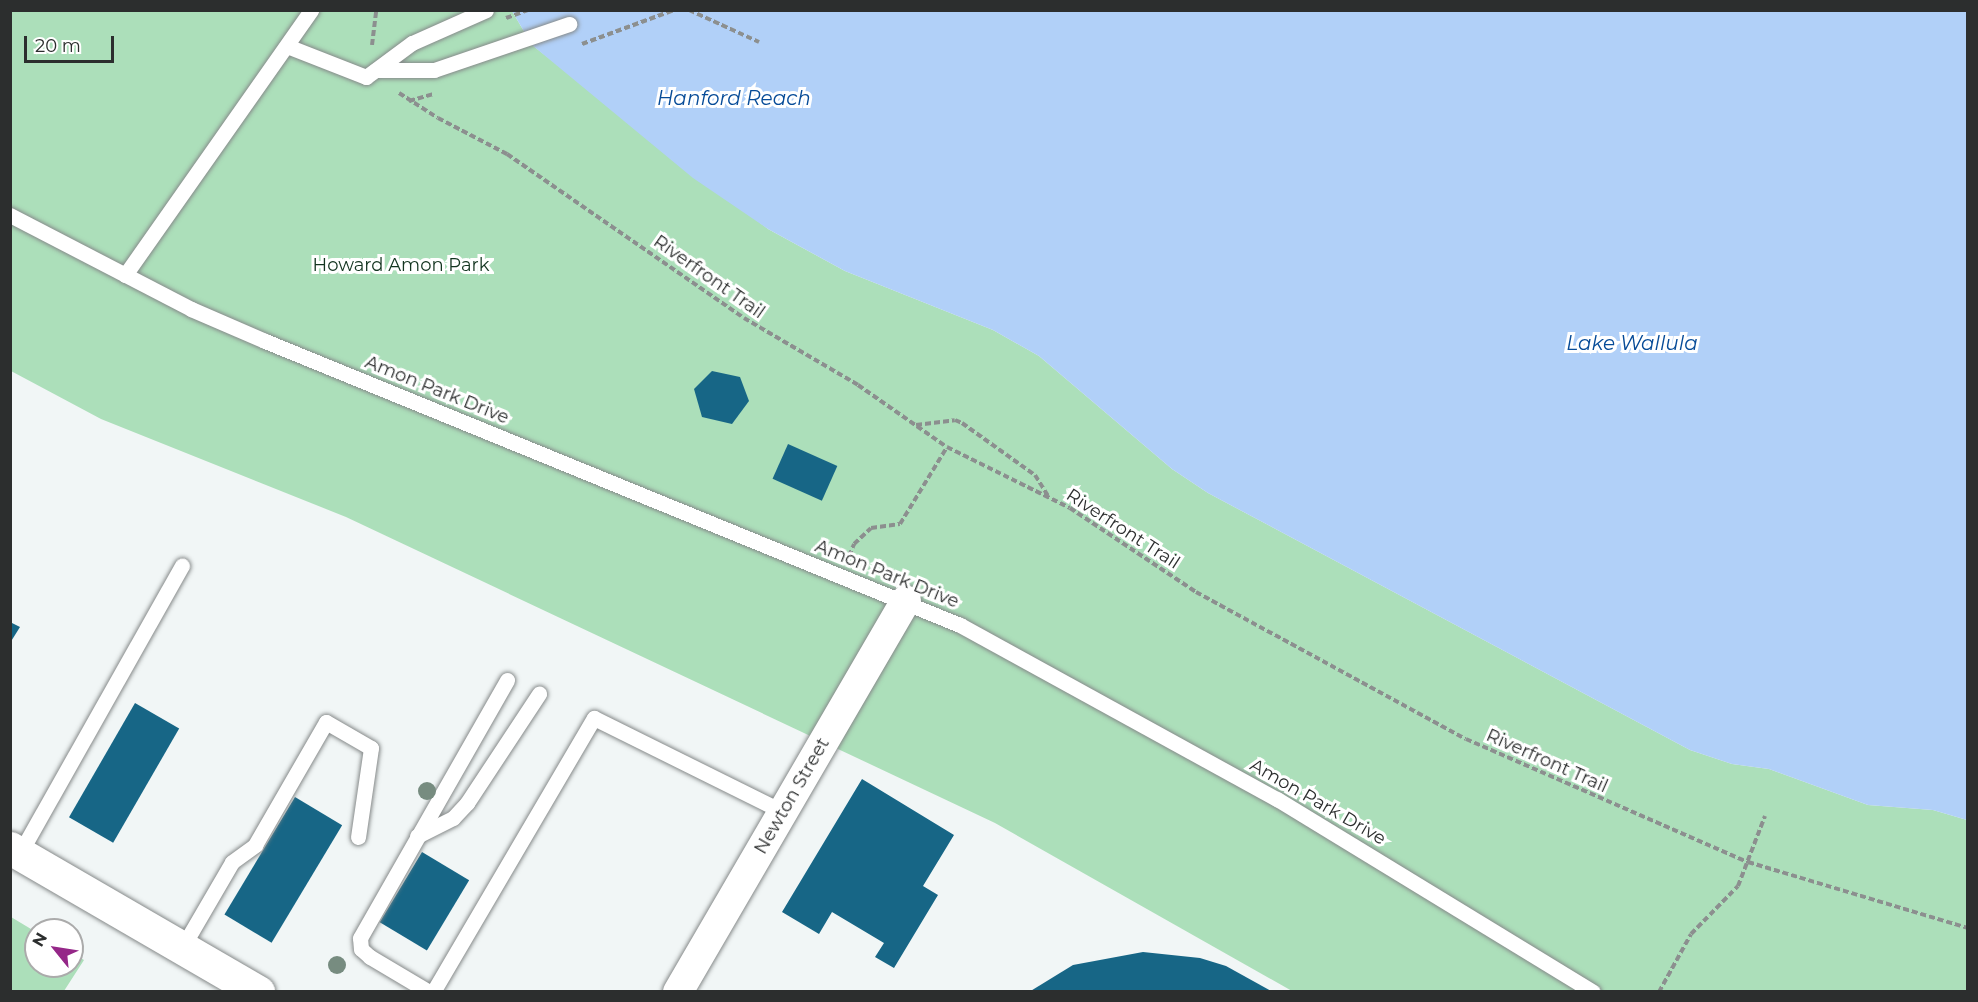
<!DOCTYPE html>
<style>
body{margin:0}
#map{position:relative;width:1978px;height:1002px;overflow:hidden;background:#f1f6f6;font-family:Montserrat,sans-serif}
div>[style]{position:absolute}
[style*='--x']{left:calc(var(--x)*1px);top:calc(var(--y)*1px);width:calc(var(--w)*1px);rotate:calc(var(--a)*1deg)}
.green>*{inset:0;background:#acdfba}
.water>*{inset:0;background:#b1d0f8}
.building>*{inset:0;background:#176686;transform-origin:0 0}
.path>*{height:4px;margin-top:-2px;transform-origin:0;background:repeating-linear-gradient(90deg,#8c8f8f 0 6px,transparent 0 9px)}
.roads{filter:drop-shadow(0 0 2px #868a8a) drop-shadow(0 0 2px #868a8a)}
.service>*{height:15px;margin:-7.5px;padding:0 7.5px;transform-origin:7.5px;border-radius:7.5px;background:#fff}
.minor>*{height:30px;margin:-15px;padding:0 15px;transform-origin:15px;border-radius:15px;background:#fff}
.primary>*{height:33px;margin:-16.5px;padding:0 16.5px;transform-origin:16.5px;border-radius:16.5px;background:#fff}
.trees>*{width:18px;height:18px;margin:-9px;border-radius:50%;background:#778c80}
span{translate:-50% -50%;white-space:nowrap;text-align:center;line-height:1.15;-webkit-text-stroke:6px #fff;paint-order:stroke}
.park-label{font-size:18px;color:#133520}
.street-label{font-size:18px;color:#2c2e2e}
.water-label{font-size:20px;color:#064b98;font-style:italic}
.frame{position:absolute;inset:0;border:12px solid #2c2e2e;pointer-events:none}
.north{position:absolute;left:24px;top:918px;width:60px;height:60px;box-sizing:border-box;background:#fff;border:2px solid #ababab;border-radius:50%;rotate:300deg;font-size:16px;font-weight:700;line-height:24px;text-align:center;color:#2c2e2e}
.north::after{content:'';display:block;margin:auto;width:21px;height:27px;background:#952788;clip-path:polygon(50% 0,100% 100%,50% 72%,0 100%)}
.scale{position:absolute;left:24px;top:36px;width:90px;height:27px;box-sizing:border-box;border:3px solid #2c2e2e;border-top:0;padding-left:8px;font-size:18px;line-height:21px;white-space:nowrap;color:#2c2e2e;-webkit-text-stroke:4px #fff;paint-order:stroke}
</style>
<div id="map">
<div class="green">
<div style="clip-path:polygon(10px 11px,512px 11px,532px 45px,768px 229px,845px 271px,993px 330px,1039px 356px,1172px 469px,1208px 493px,1690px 750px,1732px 764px,1769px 769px,1868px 805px,1933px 810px,1967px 820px,1967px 991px,1292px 991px,995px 823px,346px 517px,101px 419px,11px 371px)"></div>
<div style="clip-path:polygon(11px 917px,36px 932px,36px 966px,72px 966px,72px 953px,84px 960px,64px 991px,11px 991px)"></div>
</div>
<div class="water">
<div style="clip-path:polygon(512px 11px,1967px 11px,1967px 820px,1933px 810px,1868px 805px,1769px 769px,1732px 764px,1690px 750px,1208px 493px,1172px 469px,1039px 356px,993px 330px,845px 271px,768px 229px,693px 178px,532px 45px)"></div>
</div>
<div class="building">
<div style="clip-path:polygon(712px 371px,740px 377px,749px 401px,732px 424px,702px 417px,694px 389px)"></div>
<div style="left:788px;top:444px;width:54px;height:38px;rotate:24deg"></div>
<div style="clip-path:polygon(10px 622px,20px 627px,10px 643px)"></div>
<div style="left:135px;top:703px;width:51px;height:132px;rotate:30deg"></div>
<div style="clip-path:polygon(862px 779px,954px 835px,923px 886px,938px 895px,894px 968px,875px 957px,884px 943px,832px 912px,819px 934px,782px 912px)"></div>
<div style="left:295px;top:797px;width:55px;height:137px;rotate:31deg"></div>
<div style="left:422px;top:852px;width:55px;height:82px;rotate:31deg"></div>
<div style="clip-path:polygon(1143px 952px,1200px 958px,1226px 966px,1273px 992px,1029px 992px,1073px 965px)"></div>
</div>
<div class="path">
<div style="--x:689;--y:10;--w:77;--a:24.6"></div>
<div style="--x:506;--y:18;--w:23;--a:-20"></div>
<div style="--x:582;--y:44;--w:98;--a:-20.3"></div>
<div style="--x:372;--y:45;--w:35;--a:-83"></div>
<div style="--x:399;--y:93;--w:46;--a:32.7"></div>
<div style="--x:438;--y:118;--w:78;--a:27.6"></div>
<div style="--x:507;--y:154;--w:288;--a:34.7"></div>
<div style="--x:744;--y:318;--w:132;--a:30.4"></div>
<div style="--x:858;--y:385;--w:108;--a:34.9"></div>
<div style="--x:947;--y:447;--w:137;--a:26.4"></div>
<div style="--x:1070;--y:508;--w:151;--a:33.7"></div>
<div style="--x:1196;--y:592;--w:307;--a:28.6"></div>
<div style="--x:1466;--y:739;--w:308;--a:23.6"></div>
<div style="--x:1748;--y:862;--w:230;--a:16.7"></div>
<div style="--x:409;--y:101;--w:25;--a:-16"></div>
<div style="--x:916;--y:425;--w:39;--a:-7"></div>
<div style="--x:955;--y:420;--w:8;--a:23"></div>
<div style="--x:962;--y:423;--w:90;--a:35.5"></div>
<div style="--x:1035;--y:475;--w:26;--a:58"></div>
<div style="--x:849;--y:556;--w:13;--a:-67"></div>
<div style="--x:854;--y:544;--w:23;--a:-43"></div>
<div style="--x:871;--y:528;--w:29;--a:-8"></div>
<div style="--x:900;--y:524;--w:90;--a:-58.6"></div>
<div style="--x:1659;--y:992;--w:66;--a:-61.1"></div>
<div style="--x:1691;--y:934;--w:67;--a:-45.6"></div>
<div style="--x:1738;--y:886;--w:75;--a:-68.9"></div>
</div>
<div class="roads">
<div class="service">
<div style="--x:287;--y:46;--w:85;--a:21.4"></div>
<div style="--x:366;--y:77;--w:57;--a:-36.5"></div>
<div style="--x:412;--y:43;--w:81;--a:-24"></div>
<div style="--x:376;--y:70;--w:58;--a:0"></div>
<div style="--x:434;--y:70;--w:143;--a:-18.8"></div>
<div style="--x:10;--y:215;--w:204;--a:27.4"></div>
<div style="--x:191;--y:309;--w:81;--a:23.4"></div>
<div style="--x:265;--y:341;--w:751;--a:22.23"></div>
<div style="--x:960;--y:625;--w:362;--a:28.8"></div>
<div style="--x:1277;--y:799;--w:370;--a:31.4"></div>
<div style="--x:125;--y:275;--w:324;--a:-54.9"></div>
<div style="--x:417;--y:836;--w:40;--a:-26.6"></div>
<div style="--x:453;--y:818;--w:21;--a:-47"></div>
<div style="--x:467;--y:803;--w:131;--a:-56.6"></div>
<div style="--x:20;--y:853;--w:330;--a:-60.6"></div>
<div style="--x:182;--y:948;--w:99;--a:-59.8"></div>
<div style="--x:232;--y:862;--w:29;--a:-36"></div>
<div style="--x:255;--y:845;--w:142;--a:-60"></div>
<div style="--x:326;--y:722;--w:52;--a:30"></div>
<div style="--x:371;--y:748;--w:90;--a:98.3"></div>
<div style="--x:429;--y:992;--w:69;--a:-149.3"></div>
<div style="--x:370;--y:957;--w:12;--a:-138"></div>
<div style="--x:361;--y:949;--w:11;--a:-95"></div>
<div style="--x:360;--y:938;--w:297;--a:-60.3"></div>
<div style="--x:433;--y:992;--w:318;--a:-59.6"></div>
<div style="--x:594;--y:718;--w:211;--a:26.4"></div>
</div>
<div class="minor">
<div style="--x:678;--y:992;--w:453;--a:-59.8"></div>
</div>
<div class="primary">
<div style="--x:10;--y:848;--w:287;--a:30.1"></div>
</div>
</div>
<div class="trees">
<div style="left:427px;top:791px"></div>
<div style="left:337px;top:965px"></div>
</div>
<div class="park-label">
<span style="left:401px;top:265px">Howard Amon Park</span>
</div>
<div class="street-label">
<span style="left:709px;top:277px;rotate:35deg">Riverfront Trail</span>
<span style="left:437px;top:390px;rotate:22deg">Amon Park Drive</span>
<span style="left:1123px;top:529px;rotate:33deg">Riverfront Trail</span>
<span style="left:887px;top:574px;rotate:22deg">Amon Park Drive</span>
<span style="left:1547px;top:761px;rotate:24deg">Riverfront Trail</span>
<span style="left:792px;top:796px;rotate:-60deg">Newton Street</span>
<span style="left:1318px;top:802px;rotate:30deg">Amon Park Drive</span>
</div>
<div class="water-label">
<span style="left:734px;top:98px">Hanford Reach</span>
<span style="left:1632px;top:343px">Lake Wallula</span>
</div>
<div class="frame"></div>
<div class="north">N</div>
<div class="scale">20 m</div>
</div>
